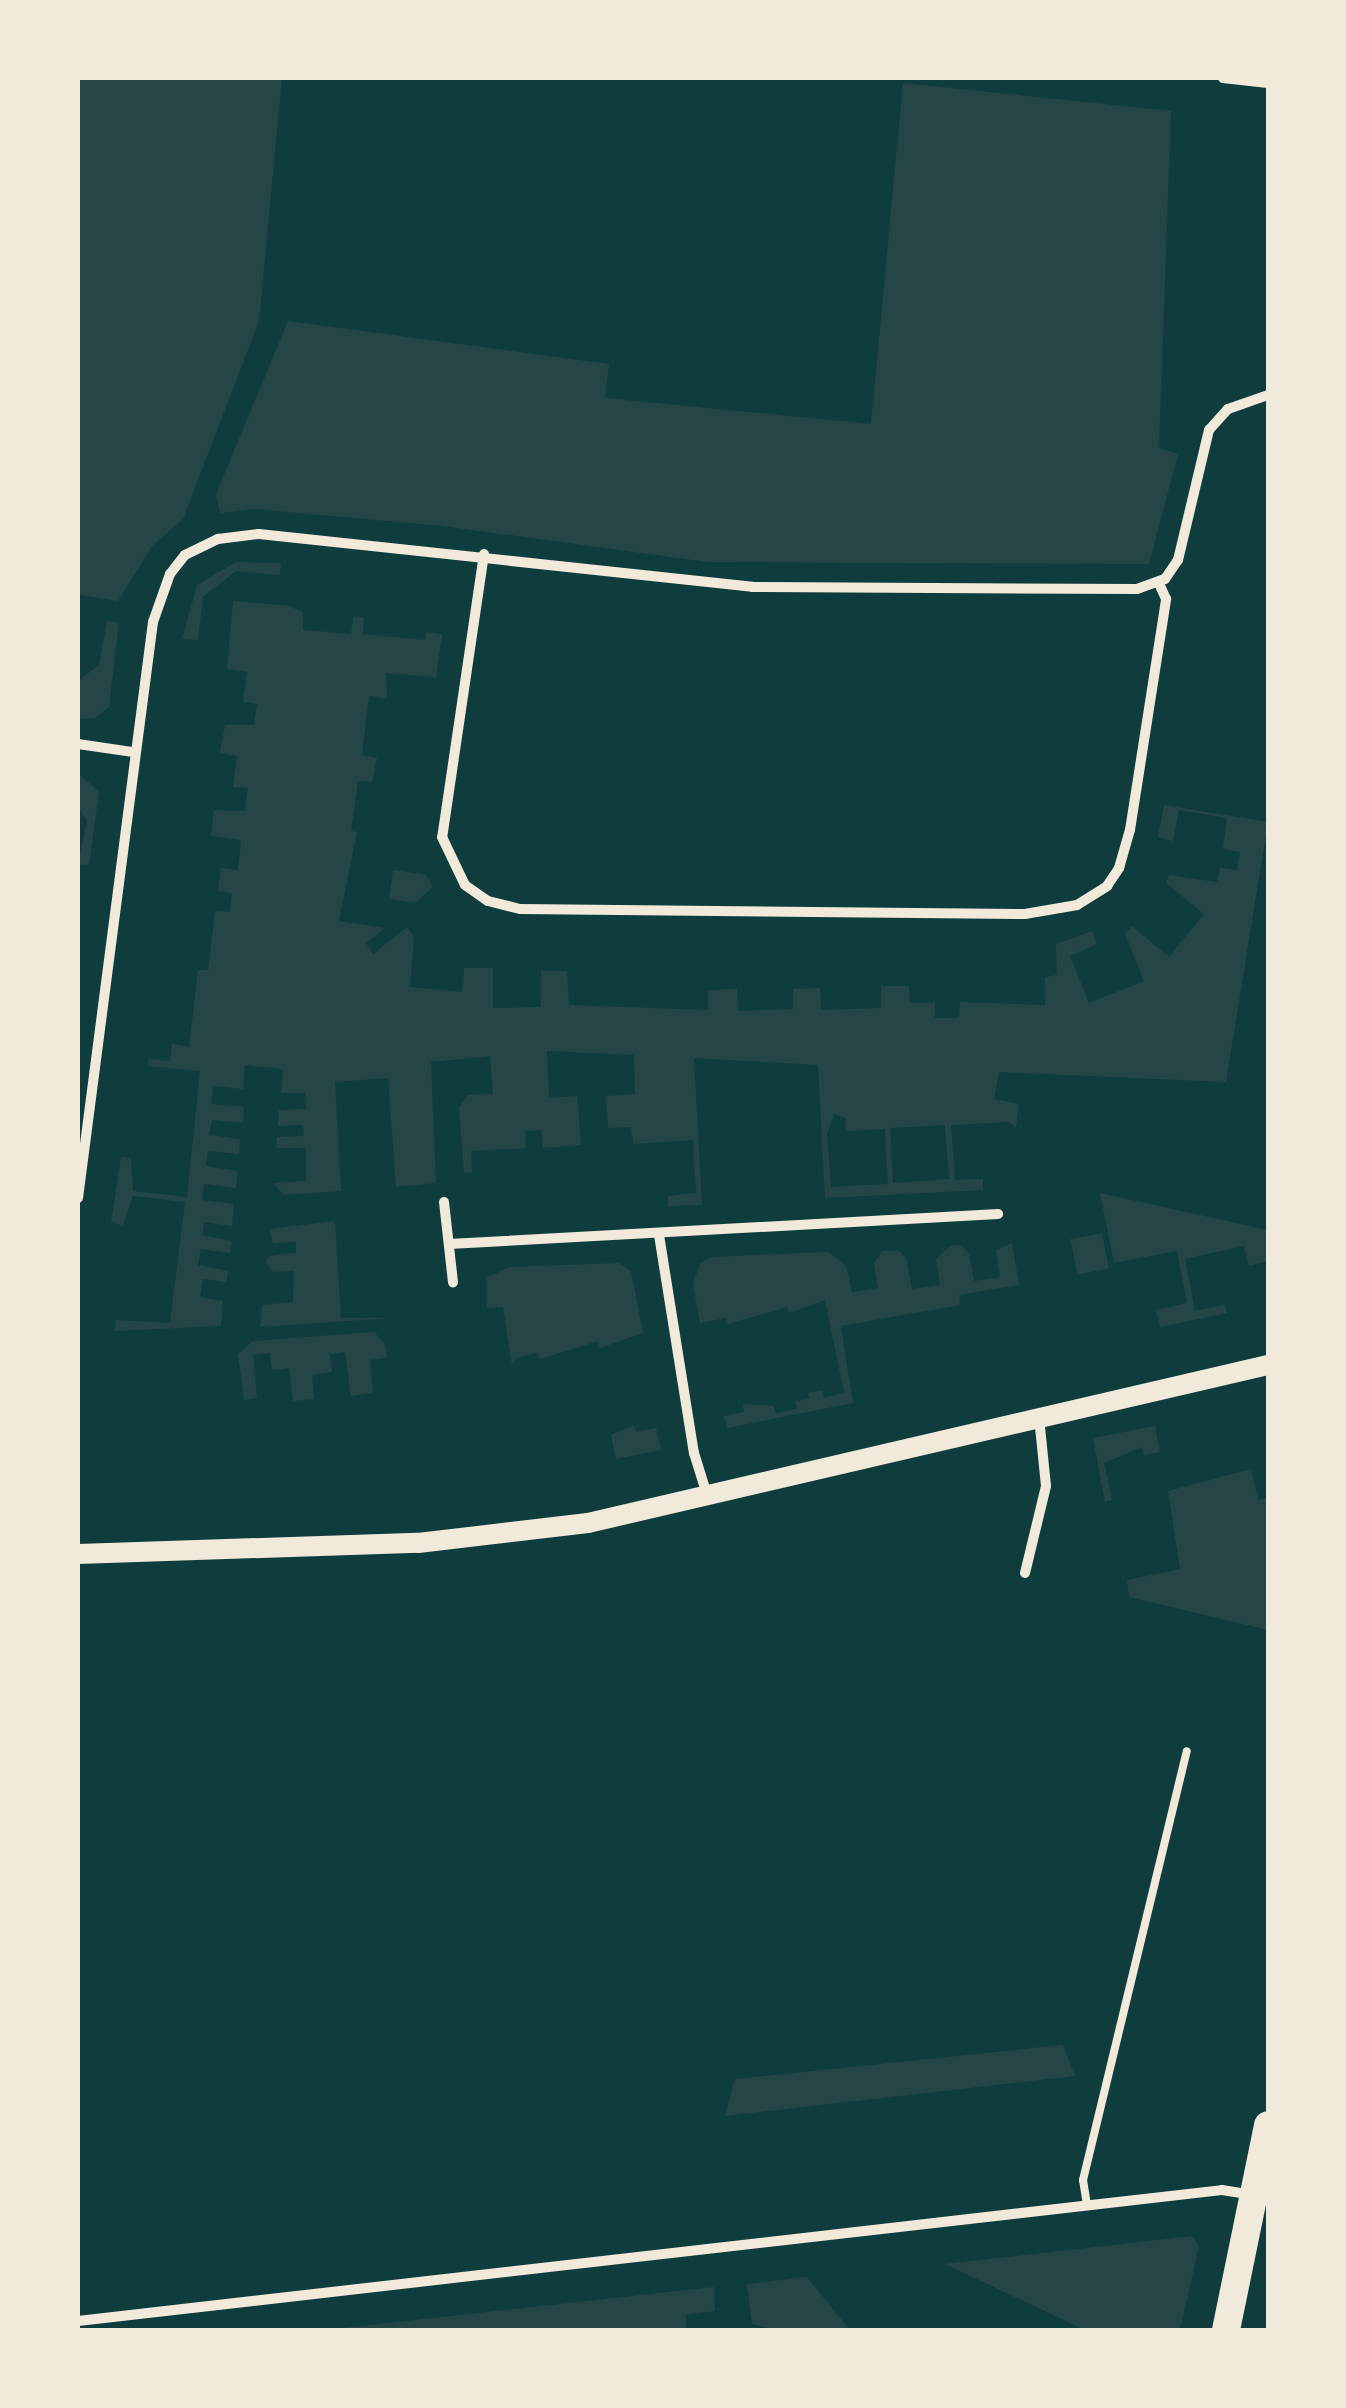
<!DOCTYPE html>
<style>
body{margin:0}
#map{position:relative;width:1346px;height:2408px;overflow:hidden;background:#0f3d3e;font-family:Lato,sans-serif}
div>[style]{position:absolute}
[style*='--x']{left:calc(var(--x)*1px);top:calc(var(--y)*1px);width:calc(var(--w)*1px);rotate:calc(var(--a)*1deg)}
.green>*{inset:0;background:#244646;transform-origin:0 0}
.service>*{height:8px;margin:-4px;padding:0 4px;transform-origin:4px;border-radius:4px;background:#f1e9da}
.minor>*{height:10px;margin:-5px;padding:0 5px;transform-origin:5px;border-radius:5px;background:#f1e9da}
.secondary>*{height:20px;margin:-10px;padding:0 10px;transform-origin:10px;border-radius:10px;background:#f1e9da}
.trunk>*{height:28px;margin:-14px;padding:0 14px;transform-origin:14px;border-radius:14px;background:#f1e9da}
span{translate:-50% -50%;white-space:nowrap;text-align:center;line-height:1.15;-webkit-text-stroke:9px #f1e9da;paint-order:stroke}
.frame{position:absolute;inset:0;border:80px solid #f1e9da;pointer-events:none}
</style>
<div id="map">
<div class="green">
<div style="clip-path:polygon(78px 78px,282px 78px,259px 321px,183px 519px,152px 546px,118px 601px,80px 595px,78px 609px)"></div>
<div style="clip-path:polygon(903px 83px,1171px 111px,1159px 448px,1178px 454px,1149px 564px,707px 562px,443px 526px,253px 509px,220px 513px,216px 494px,288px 321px,609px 364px,605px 398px,871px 424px)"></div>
<div style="clip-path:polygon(236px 562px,281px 563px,280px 575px,236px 571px,203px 597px,198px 640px,182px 639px,197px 585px)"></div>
<div style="clip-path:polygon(evenodd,233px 601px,290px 606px,303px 613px,303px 630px,351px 634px,353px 616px,364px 617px,363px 634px,425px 640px,426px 632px,442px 634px,436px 677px,386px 673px,387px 699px,369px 696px,362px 755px,377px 758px,375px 768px,372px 782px,358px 781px,351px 831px,357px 832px,339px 921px,385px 928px,366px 943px,373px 954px,407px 927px,414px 937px,410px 987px,462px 992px,464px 968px,493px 968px,493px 1008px,541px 1007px,541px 971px,567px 971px,569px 1005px,708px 1010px,708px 990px,737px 989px,738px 1011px,793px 1009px,793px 989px,820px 988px,821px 1010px,881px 1008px,881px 986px,909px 986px,910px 1003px,935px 1002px,935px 1018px,959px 1018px,960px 1002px,1045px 1005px,1045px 977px,1057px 975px,1056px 944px,1092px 931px,1097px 944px,1070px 956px,1089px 1003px,1144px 981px,1125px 934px,1132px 926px,1169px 957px,1204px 914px,1166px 883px,1169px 875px,1217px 882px,1220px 868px,1237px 870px,1240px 852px,1223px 849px,1227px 818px,1179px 810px,1173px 841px,1158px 837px,1164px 805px,1268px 822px,1226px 1082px,999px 1072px,994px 1099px,1019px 1104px,1016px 1127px,1008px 1122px,951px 1125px,955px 1180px,983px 1179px,983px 1190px,825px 1198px,818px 1065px,694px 1058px,702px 1205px,668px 1206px,668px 1196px,696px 1193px,693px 1140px,633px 1144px,631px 1127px,608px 1128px,606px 1096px,635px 1094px,634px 1055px,547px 1051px,549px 1098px,577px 1096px,581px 1145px,543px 1148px,541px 1130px,525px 1131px,526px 1148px,471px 1151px,472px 1172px,464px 1173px,459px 1108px,468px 1095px,493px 1094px,490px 1056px,431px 1062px,436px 1183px,396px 1187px,388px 1078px,335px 1082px,341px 1191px,284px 1195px,273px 1183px,306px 1181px,306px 1148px,277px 1148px,277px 1137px,304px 1136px,303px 1125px,278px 1126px,279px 1110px,306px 1109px,305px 1093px,281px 1093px,283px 1069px,245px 1065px,243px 1089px,213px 1086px,211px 1104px,244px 1107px,243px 1123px,212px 1120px,209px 1135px,240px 1139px,239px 1154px,208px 1151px,206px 1166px,238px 1171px,236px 1188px,204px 1184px,202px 1200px,234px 1204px,232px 1226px,204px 1222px,202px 1235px,232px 1241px,230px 1253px,201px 1249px,198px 1265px,228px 1271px,226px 1282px,203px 1279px,200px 1297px,223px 1301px,221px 1326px,115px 1331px,116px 1320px,170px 1323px,185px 1202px,133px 1196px,123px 1225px,111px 1223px,121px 1157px,131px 1158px,133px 1191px,187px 1197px,200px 1071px,148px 1066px,149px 1059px,170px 1061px,172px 1044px,189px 1047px,198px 970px,208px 970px,215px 911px,230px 912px,232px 893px,218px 891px,221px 868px,238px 870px,241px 840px,211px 836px,214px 810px,245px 811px,248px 788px,233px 787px,237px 756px,220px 753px,225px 725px,254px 725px,257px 704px,243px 702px,247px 672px,227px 669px,233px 601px,834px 1114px,846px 1118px,846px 1131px,885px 1129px,888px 1184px,831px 1187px,827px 1134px,834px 1114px,233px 601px,945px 1125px,949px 1179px,893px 1183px,890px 1128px,945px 1125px)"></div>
<div style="clip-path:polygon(107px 621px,119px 623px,109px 707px,95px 718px,78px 719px,78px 681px,99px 665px)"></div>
<div style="clip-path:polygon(78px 773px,99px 792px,89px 865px,78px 864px,87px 821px,78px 807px)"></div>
<div style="clip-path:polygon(393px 870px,426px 875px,433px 887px,415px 903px,389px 899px)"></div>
<div style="clip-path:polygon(1100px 1193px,1268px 1230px,1268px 1261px,1249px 1266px,1244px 1246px,1185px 1259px,1195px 1311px,1225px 1305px,1227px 1313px,1160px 1327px,1156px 1310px,1187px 1303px,1177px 1251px,1114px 1263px)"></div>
<div style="clip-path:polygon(335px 1221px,341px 1318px,392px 1318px,260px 1327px,262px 1305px,293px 1302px,294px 1271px,273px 1272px,266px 1262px,269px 1256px,296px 1253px,296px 1242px,273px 1243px,269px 1229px)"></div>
<div style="left:1102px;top:1233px;width:36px;height:32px;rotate:79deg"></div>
<div style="clip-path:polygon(1012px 1243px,1019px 1285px,959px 1295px,960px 1305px,841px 1326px,853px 1403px,727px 1428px,724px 1416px,744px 1412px,743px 1404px,774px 1406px,776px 1413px,797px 1409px,795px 1401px,809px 1399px,808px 1393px,823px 1390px,824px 1398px,844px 1392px,825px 1300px,789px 1313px,787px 1307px,728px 1324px,726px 1318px,700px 1323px,693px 1284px,700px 1263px,712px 1257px,829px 1252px,846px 1266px,852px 1292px,878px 1288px,874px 1263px,883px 1251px,898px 1250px,906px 1258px,912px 1289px,940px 1285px,936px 1259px,950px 1246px,961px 1245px,969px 1254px,974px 1281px,1000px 1277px,996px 1250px)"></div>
<div style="clip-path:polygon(618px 1263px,631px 1271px,643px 1333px,600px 1348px,598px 1341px,540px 1359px,538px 1353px,518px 1357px,512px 1365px,503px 1307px,487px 1308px,487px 1278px,509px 1267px)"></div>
<div style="clip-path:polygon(374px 1332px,385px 1344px,387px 1358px,370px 1360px,373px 1393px,351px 1396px,345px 1352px,330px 1354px,332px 1372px,312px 1375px,314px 1399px,293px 1401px,289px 1368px,272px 1370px,270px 1353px,253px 1355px,257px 1398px,244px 1400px,238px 1354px,253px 1341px)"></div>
<div style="clip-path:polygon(634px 1425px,636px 1432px,656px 1428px,661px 1450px,616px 1459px,611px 1435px)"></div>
<div style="clip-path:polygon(1155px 1426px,1160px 1452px,1144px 1455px,1142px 1447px,1104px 1463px,1112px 1500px,1105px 1502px,1093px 1438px)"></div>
<div style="clip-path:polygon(1251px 1469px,1258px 1500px,1268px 1497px,1268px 1630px,1129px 1597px,1127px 1580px,1180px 1569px,1168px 1491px)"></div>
<div style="clip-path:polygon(1063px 2045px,1075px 2076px,725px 2116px,735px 2079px)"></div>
<div style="clip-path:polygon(1192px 2236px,1199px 2246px,1180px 2330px,1085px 2330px,945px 2264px)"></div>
<div style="clip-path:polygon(807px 2277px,850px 2330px,776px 2330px,752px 2324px,747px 2284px)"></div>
<div style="clip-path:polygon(714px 2287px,715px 2311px,686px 2315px,686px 2330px,324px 2330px)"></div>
</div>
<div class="service">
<div style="--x:1087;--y:2205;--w:25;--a:-99"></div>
<div style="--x:1083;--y:2180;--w:441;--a:-76.4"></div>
</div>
<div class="minor">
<div style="--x:1223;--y:78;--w:45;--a:6.3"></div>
<div style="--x:484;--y:554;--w:286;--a:98.4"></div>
<div style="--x:442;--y:837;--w:53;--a:64.4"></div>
<div style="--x:465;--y:885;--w:28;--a:35"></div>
<div style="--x:488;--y:901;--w:33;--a:14"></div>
<div style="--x:520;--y:909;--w:505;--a:0.57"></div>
<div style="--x:1025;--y:914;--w:53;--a:-9.8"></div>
<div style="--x:1077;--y:905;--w:36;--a:-32"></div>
<div style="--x:1107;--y:886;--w:22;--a:-56"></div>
<div style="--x:1119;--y:868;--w:40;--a:-74"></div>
<div style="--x:1130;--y:830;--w:234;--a:-81.1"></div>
<div style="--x:1166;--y:599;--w:17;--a:-114"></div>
<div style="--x:78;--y:744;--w:56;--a:8.3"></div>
<div style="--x:78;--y:1198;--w:581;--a:-82.58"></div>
<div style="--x:153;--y:622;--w:51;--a:-70.5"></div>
<div style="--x:170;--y:574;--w:24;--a:-52"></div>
<div style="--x:185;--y:555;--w:37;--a:-26"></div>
<div style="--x:218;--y:539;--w:41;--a:-7"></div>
<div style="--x:259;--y:534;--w:496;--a:6.1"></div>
<div style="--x:752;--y:587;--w:385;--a:0.3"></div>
<div style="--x:1137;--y:589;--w:30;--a:-20"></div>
<div style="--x:1165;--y:579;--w:23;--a:-56"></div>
<div style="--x:1178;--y:560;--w:134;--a:-76.6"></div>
<div style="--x:1209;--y:430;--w:28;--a:-48"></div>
<div style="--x:1228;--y:409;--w:42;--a:-19.3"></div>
<div style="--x:444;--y:1202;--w:81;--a:83.6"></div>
<div style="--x:659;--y:1235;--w:221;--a:80.9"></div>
<div style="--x:694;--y:1453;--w:47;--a:72.7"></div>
<div style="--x:449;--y:1244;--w:550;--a:-3.13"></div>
<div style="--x:1025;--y:1573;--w:89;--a:-76.4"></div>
<div style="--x:1046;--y:1486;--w:69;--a:-95.8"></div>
<div style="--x:78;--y:2321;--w:1151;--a:-6.53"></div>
<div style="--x:1222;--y:2190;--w:31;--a:9"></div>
</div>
<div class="secondary">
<div style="--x:78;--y:1554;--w:340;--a:-1.9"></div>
<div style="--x:418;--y:1543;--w:171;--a:-6.7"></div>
<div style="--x:588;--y:1523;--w:698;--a:-13.08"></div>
</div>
<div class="trunk">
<div style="--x:1226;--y:2330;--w:209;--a:-78.4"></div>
</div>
<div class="frame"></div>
</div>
